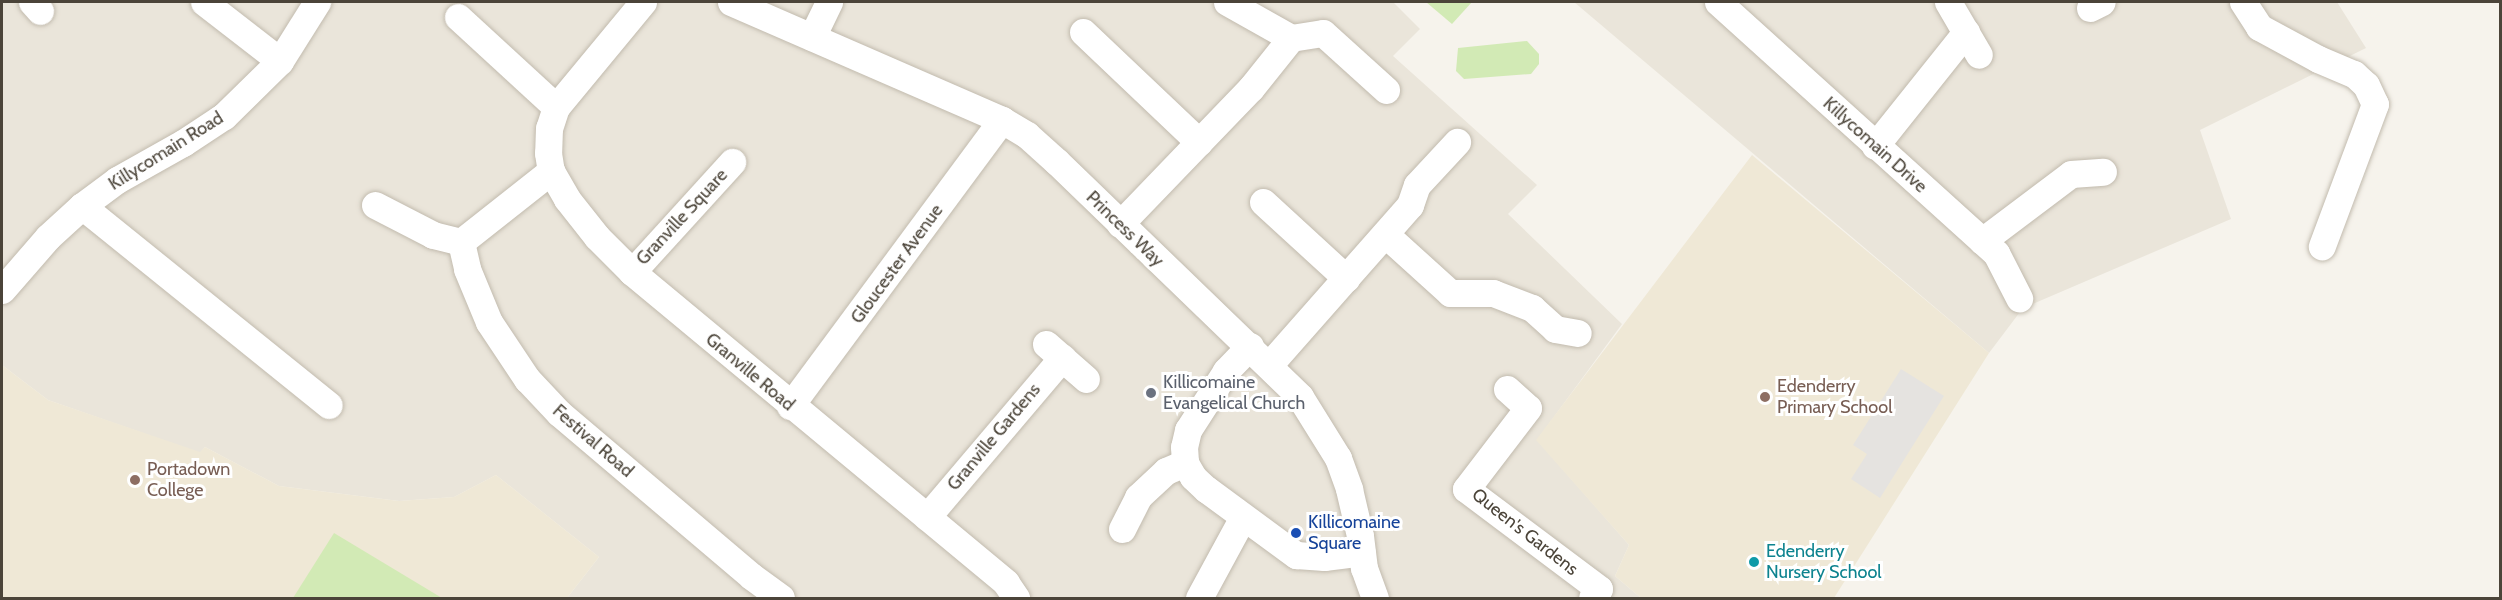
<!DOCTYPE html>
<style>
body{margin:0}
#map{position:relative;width:2502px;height:600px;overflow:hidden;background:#f6f3ec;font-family:Cabin,sans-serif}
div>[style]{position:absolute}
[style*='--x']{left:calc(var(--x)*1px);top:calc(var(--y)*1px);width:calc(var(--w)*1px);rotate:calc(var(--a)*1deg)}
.residential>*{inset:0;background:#eae5da}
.education>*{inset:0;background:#efe8d6}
.green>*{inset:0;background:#d2eab5}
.parking>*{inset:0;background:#e5e3e0}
.roads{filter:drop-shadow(0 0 2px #c2bbae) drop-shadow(0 0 2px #c2bbae)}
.minor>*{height:27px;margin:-13.5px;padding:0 13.5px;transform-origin:13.5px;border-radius:13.5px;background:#fff}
.dots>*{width:16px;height:16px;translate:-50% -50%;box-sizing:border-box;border:3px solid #fff;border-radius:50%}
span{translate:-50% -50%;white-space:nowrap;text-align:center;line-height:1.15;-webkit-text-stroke:6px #fff;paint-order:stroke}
.street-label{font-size:18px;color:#4b4439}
.worship-label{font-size:18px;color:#5b616d}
.left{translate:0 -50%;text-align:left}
.education-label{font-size:18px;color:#785e54}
.transit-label{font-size:18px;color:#164399}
.culture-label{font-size:18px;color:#0d838f}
.frame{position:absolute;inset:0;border:3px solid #4b4439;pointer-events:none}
</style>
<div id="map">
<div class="residential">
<div style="clip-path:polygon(2px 2px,1393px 2px,1420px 29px,1393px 56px,1537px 185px,1508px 214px,1622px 324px,1537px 440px,1629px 545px,1615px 576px,1641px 598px,567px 598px,599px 557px,496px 475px,454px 497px,399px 501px,279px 486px,205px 447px,200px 453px,48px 400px,2px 365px)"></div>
<div style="clip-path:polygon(1574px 2px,2337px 2px,2366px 48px,2200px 130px,2231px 219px,2023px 308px,1989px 353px)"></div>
</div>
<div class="education">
<div style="clip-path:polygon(1752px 155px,1989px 353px,1834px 598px,1641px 598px,1615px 576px,1629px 545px,1536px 440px)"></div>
<div style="clip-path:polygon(2px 365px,48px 400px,200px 452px,205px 447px,279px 486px,399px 501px,454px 497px,496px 475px,599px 557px,567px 598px,2px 598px)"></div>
</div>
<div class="green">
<div style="clip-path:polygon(1426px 2px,1472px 2px,1452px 24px)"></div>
<div style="clip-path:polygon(1527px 41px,1539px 54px,1539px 64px,1531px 74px,1464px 79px,1456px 71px,1458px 48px)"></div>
<div style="clip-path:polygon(334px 533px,442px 598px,293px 598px)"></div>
</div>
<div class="parking">
<div style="clip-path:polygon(1901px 369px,1944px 396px,1880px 498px,1851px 479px,1867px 454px,1853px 445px)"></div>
</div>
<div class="roads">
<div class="minor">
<div style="--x:32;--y:2;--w:12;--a:48"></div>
<div style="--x:204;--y:2;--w:96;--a:37.8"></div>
<div style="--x:643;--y:2;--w:136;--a:129.6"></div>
<div style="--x:556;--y:107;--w:22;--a:108"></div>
<div style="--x:549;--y:128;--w:25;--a:92"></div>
<div style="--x:548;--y:153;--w:18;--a:81"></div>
<div style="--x:551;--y:171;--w:32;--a:60"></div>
<div style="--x:567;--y:199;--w:48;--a:51.7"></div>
<div style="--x:597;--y:237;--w:49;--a:45"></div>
<div style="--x:632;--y:272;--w:486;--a:39.7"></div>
<div style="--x:1006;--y:583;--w:18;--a:56"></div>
<div style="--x:731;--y:2;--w:296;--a:23.5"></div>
<div style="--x:1002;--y:120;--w:29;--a:31"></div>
<div style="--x:1027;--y:135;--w:39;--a:42"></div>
<div style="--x:1056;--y:161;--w:339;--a:44"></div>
<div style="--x:1300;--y:397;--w:72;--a:58.1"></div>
<div style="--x:1338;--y:458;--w:33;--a:70"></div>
<div style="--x:1349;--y:489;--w:48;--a:76.8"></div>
<div style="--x:1360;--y:536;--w:32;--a:83"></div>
<div style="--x:1364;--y:568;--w:32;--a:70"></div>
<div style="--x:1227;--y:2;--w:73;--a:29.4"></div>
<div style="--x:1291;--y:38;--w:32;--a:-9"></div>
<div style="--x:1323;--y:33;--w:85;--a:42.1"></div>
<div style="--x:1718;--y:2;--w:375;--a:42.1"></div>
<div style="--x:1996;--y:253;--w:51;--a:62.9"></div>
<div style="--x:1948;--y:2;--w:61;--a:59.7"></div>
<div style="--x:2243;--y:2;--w:30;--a:57"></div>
<div style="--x:2259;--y:27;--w:67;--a:28.5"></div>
<div style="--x:2318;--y:59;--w:39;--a:23"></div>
<div style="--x:2354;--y:74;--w:16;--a:43"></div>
<div style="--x:2366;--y:85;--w:21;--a:65"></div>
<div style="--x:2375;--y:104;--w:152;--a:110.5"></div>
<div style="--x:2090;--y:8;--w:13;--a:-27"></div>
<div style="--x:458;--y:17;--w:133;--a:42.6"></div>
<div style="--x:1083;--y:32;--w:160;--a:43.5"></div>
<div style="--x:812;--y:37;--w:39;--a:-64"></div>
<div style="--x:1875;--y:146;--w:146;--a:-51.4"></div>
<div style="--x:1263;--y:202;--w:113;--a:42.5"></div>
<div style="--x:375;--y:205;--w:65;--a:27.3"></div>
<div style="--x:433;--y:235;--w:29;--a:14"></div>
<div style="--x:461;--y:242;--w:115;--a:-38.3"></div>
<div style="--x:82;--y:206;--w:317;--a:38.9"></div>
<div style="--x:1120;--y:224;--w:189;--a:-46.1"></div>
<div style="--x:1251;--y:88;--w:64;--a:-51.3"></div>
<div style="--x:1385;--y:234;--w:88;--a:42.2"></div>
<div style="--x:1450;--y:293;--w:43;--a:0"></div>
<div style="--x:1493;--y:293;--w:42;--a:21"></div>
<div style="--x:1532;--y:308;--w:31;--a:42"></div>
<div style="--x:1555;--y:329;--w:23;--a:10"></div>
<div style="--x:1982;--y:241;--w:111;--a:-37"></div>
<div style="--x:2071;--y:174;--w:32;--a:-4"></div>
<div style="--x:461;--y:242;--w:28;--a:77"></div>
<div style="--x:467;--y:269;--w:57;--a:67.5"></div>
<div style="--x:489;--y:322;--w:69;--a:56.3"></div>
<div style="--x:527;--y:379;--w:47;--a:46.7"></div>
<div style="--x:559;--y:413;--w:252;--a:40.3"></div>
<div style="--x:751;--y:576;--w:37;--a:36"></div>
<div style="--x:632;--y:272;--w:149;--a:-47.7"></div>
<div style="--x:2;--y:290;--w:70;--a:-49"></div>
<div style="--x:48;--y:237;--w:46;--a:-42.4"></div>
<div style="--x:82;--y:206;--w:44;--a:-36.6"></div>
<div style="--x:117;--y:180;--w:76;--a:-29.3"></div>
<div style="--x:183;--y:143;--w:49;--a:-33.4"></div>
<div style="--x:224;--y:116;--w:78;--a:-44.5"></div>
<div style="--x:280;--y:61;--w:70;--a:-57.9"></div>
<div style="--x:1046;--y:344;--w:53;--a:41.2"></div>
<div style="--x:1250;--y:346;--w:35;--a:134"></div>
<div style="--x:1226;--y:371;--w:70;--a:122.8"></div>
<div style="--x:1188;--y:430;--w:17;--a:103"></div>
<div style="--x:1184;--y:447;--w:16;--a:86"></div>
<div style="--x:1185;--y:463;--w:16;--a:60"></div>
<div style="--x:1193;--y:477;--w:18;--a:43"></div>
<div style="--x:1206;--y:489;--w:112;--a:36.3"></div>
<div style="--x:1296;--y:555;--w:28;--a:4"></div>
<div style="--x:1324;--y:557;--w:38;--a:-7"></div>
<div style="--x:1269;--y:365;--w:213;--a:-48.6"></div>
<div style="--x:1410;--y:205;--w:21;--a:-71"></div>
<div style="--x:1417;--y:185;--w:59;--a:-47.1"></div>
<div style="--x:1507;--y:389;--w:28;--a:42"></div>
<div style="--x:1528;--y:408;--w:102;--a:127.4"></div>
<div style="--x:1466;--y:489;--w:166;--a:36.9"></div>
<div style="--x:1599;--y:589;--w:11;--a:128"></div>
<div style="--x:790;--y:406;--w:356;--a:-53.5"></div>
<div style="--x:927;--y:517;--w:209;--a:-49.7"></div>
<div style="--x:1122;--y:529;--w:36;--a:-63"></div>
<div style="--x:1138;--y:497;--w:38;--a:-43"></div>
<div style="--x:1166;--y:471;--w:21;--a:-23"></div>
<div style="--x:1199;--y:598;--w:92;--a:-61.5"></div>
</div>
</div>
<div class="dots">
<div style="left:1151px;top:393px;background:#6b7280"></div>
<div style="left:1765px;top:397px;background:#8d6e63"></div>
<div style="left:135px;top:480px;background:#8d6e63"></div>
<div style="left:1296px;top:533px;background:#1a4fb4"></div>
<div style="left:1754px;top:562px;background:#0f9aa8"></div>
</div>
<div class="street-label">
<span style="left:1875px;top:145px;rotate:42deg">Killycomain Drive</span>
<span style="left:166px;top:151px;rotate:-32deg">Killycomain Road</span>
<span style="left:682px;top:217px;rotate:-47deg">Granville Square</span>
<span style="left:1125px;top:229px;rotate:44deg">Princess Way</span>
<span style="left:897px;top:264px;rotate:-54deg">Gloucester Avenue</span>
<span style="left:750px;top:372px;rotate:40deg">Granville Road</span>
<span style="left:994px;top:437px;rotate:-50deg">Granville Gardens</span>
<span style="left:593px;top:441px;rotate:41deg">Festival Road</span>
<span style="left:1525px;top:532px;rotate:38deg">Queen's Gardens</span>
</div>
<div class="worship-label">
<span class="left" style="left:1163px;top:393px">Killicomaine<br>Evangelical Church</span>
</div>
<div class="education-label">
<span class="left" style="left:1777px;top:397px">Edenderry<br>Primary School</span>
<span class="left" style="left:147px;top:480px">Portadown<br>College</span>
</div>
<div class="transit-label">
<span class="left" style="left:1308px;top:533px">Killicomaine<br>Square</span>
</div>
<div class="culture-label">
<span class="left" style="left:1766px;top:562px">Edenderry<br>Nursery School</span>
</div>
<div class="frame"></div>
</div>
